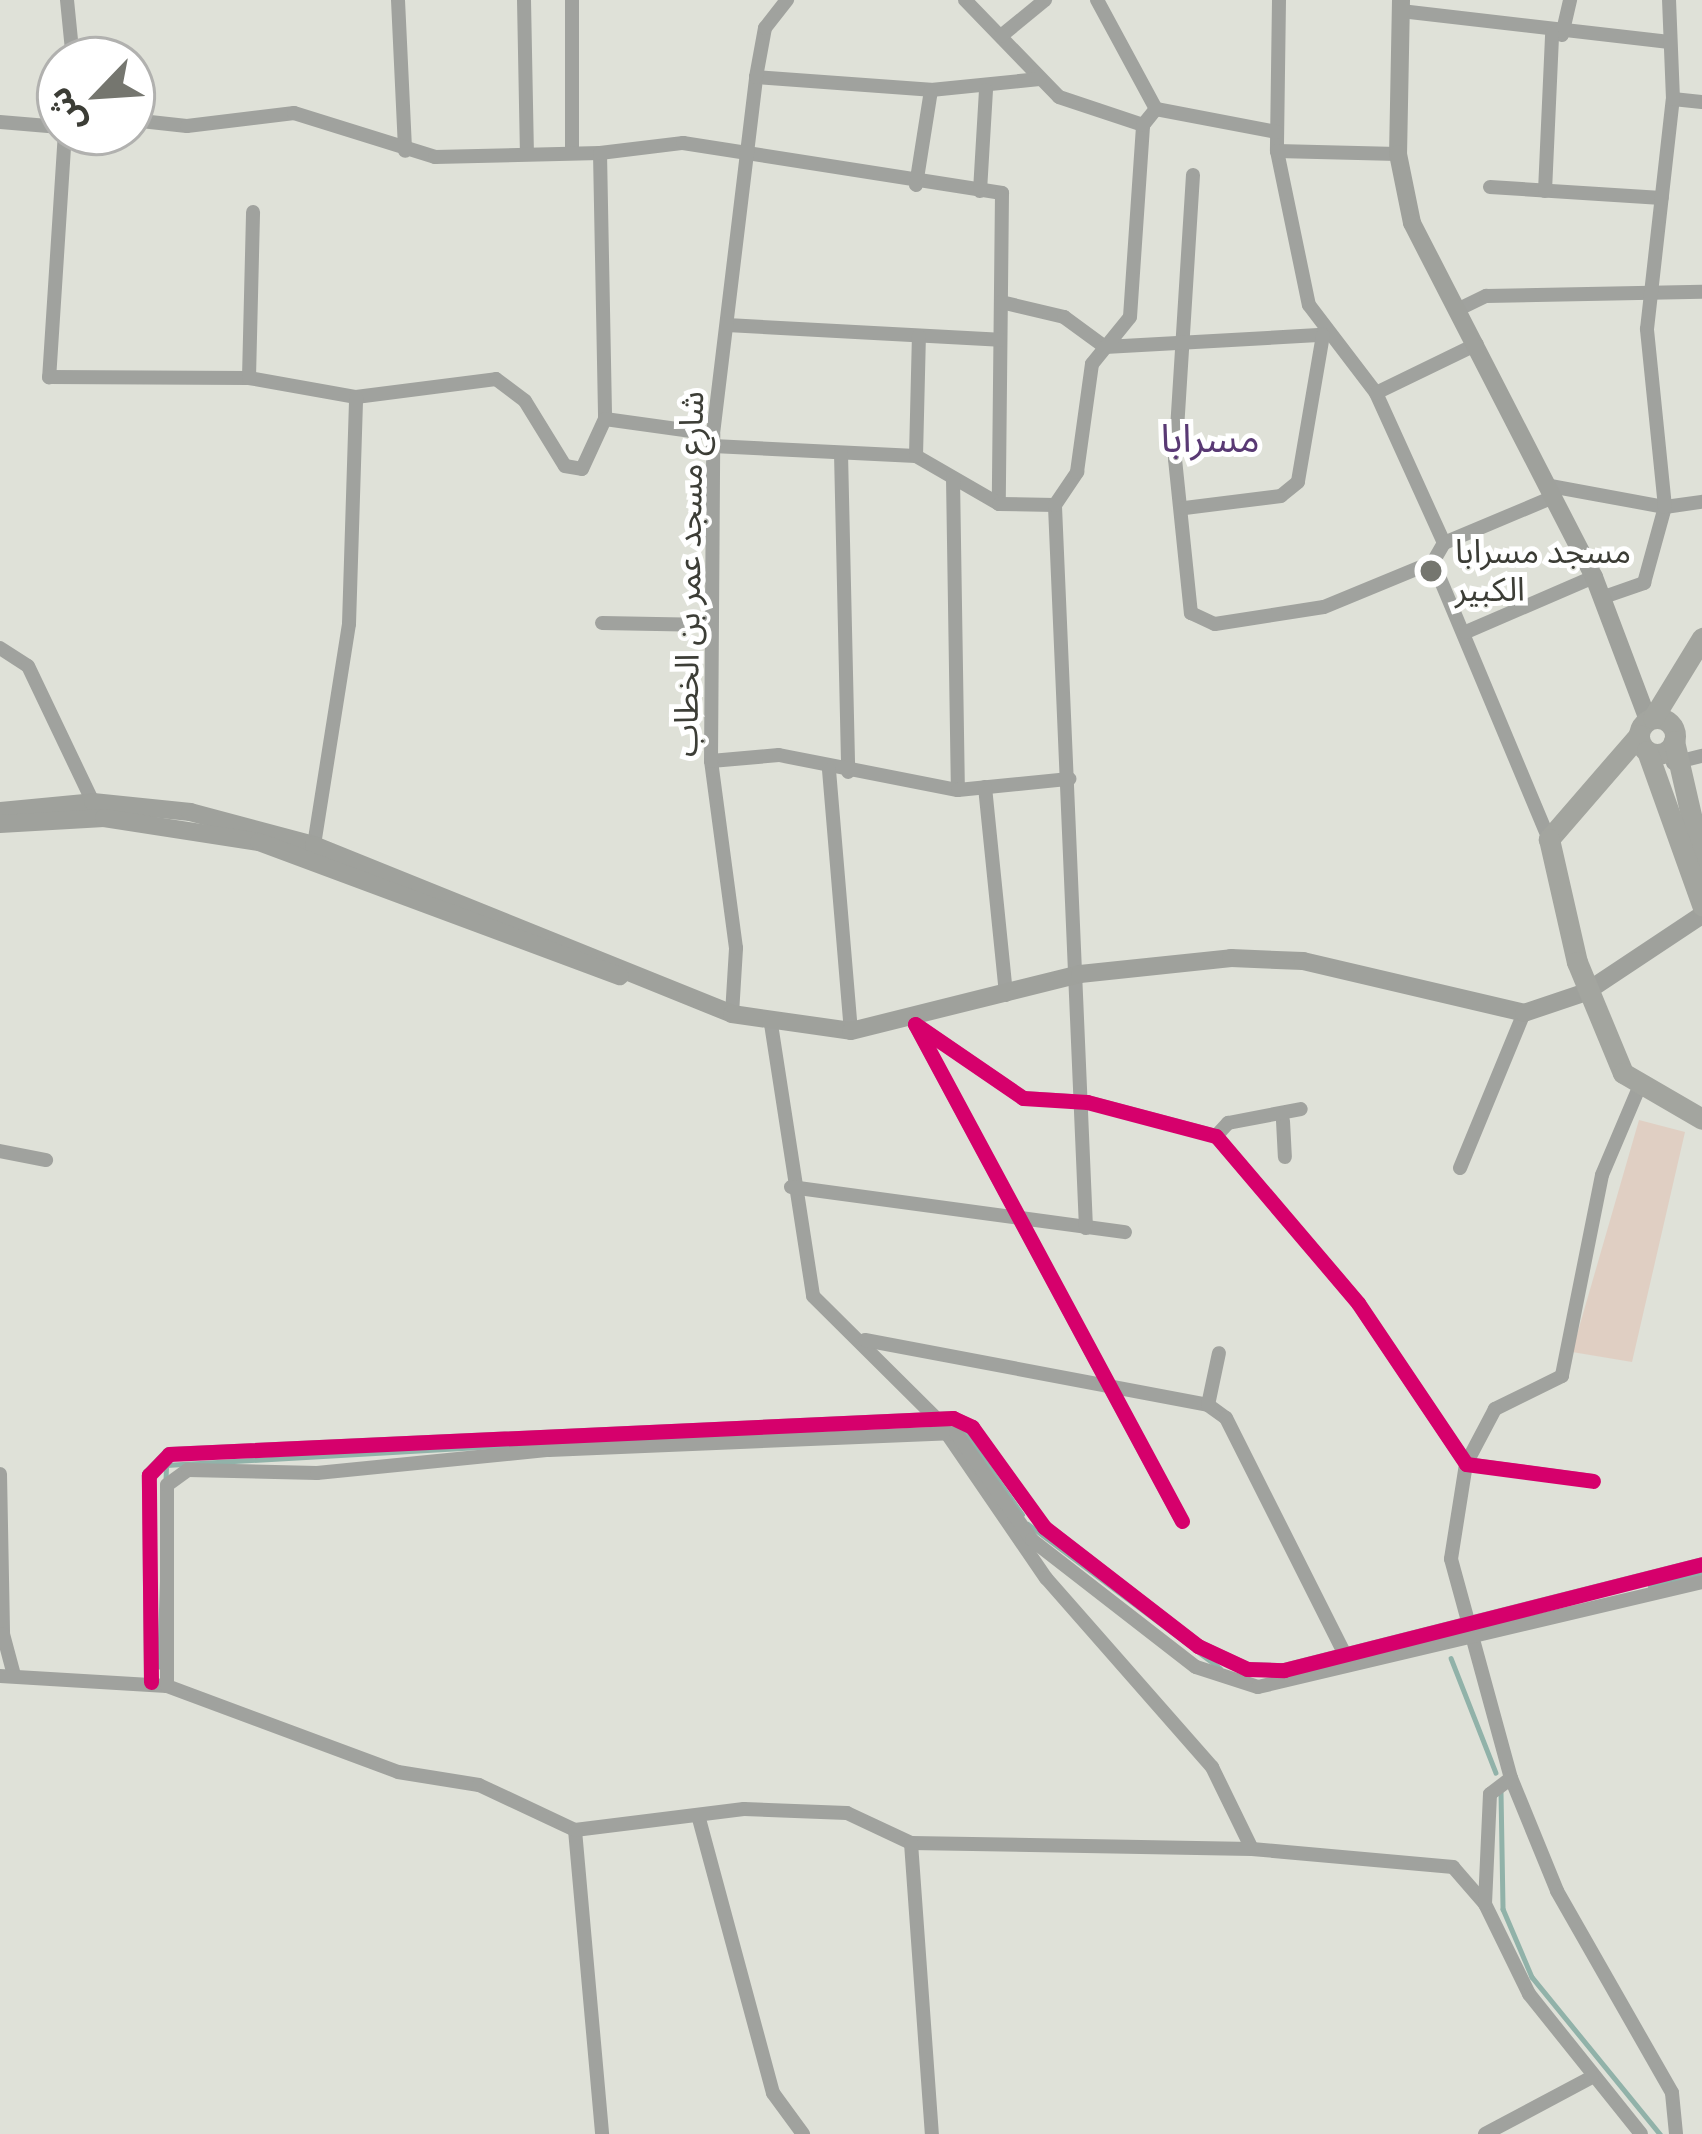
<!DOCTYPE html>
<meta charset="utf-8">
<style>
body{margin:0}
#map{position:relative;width:1702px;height:2134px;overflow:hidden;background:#dfe1d8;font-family:Figtree,"Noto Sans Arabic",sans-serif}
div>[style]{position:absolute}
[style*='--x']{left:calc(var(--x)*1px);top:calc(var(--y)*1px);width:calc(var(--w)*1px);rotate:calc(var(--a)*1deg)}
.green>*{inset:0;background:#e0cfc3}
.stream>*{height:4.5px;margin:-2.25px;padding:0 2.25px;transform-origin:2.25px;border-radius:2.25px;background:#91b2a9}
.street>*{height:14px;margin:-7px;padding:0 7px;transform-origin:7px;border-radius:7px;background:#a0a29e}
.secondary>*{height:18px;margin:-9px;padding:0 9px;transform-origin:9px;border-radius:9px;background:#9fa19c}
.primary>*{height:21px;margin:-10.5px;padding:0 10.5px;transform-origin:10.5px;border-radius:10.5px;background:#a3a59f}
.primary>.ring{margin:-10.5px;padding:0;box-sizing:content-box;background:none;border:21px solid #a3a59f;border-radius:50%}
.cycleway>*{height:15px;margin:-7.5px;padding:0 7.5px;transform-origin:7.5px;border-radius:7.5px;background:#d6006c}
.dots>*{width:33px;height:33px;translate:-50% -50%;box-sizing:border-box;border:6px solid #fff;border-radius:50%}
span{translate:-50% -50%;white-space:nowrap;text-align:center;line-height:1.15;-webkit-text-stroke:10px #fff;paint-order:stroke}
.poi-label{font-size:33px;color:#3c3d36}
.left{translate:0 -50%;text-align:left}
.street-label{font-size:33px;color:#3c3d36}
.quarter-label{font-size:39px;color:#593974}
.north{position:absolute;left:36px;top:36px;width:120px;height:120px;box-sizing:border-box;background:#fff;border:3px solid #b1b1af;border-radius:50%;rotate:245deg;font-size:33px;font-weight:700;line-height:48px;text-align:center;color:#3c3d36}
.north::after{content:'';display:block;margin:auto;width:42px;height:54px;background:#75766f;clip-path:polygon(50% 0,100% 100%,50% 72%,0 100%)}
</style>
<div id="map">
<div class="green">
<div style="clip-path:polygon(1639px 1120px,1685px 1132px,1632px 1362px,1572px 1352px)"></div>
</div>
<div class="stream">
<div style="--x:963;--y:1430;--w:103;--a:54.9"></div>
<div style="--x:719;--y:1435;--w:102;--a:-1.7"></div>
<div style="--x:1028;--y:1524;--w:240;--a:36.9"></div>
<div style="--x:1650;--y:1587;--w:54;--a:-16.1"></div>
<div style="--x:1451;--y:1658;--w:123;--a:68.6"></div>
<div style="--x:159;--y:1667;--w:202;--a:-88"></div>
<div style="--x:166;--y:1465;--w:363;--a:-3.3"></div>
<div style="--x:1501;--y:1792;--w:117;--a:89"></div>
<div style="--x:1503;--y:1909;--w:74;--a:66.9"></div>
<div style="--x:1532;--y:1977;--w:203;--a:50.8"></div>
</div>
<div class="street">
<div style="--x:67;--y:0;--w:60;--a:84.3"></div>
<div style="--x:398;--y:0;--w:151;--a:87.3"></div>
<div style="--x:524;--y:0;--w:152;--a:88.9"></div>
<div style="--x:572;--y:0;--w:153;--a:90"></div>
<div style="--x:965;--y:0;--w:135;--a:45.9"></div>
<div style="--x:1059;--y:97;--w:89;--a:18.4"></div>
<div style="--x:1279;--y:0;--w:151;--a:90.8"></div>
<div style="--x:1277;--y:151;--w:157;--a:78.3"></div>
<div style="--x:1309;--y:305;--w:111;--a:52.7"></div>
<div style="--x:1376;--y:393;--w:165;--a:65.6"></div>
<div style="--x:1444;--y:543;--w:22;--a:120"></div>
<div style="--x:1433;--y:562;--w:300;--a:67.3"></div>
<div style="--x:1401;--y:11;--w:268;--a:6.6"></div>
<div style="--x:1562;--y:35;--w:36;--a:-77"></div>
<div style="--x:1001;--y:36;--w:57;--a:-39.3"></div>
<div style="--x:756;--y:77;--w:175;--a:4.2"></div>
<div style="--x:931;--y:90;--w:109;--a:-5.8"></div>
<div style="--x:1673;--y:99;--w:29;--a:6"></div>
<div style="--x:1156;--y:109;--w:123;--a:10.8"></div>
<div style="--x:132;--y:120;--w:55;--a:6.2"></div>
<div style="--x:187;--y:126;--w:108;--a:-6.9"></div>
<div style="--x:294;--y:113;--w:148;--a:17.3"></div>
<div style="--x:435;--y:157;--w:165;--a:-1.4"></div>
<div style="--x:600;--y:153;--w:266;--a:88.9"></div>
<div style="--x:0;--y:122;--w:60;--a:4.8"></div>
<div style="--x:65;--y:132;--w:246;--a:93.7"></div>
<div style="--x:49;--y:377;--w:200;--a:0.3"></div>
<div style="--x:249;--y:378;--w:109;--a:10.1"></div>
<div style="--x:356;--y:397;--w:141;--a:-7.3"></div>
<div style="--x:496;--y:379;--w:36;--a:37"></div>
<div style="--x:525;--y:401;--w:76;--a:58.4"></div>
<div style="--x:565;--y:466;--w:17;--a:10"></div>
<div style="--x:582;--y:469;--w:55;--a:-65.3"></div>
<div style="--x:605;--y:419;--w:109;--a:7.9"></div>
<div style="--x:1277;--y:151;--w:121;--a:1.4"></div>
<div style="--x:600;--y:153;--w:84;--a:-6.9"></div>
<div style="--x:683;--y:143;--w:323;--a:8.9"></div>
<div style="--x:1002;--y:193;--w:311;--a:90.6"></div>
<div style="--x:1193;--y:175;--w:285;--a:93.6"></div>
<div style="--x:1175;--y:459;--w:155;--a:84.1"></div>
<div style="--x:1191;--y:613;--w:26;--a:25"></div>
<div style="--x:1215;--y:624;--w:110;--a:-8.9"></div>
<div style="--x:1324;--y:607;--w:118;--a:-22.4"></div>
<div style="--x:916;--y:185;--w:96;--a:-81"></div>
<div style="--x:1490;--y:187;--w:172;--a:3.7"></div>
<div style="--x:980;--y:191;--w:101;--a:-86.6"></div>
<div style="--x:1545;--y:191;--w:157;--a:-87.4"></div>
<div style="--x:1001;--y:302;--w:65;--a:13.4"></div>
<div style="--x:1064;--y:317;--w:51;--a:36.2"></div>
<div style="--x:1105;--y:347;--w:218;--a:-3.2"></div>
<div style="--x:1323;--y:335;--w:149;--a:99.7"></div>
<div style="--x:1298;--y:482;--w:22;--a:141"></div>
<div style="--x:1281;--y:496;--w:97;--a:172.9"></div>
<div style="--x:1461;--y:308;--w:28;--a:-26"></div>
<div style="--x:1486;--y:296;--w:216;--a:-1.1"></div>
<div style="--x:727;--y:325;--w:273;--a:3.1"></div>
<div style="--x:249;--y:378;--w:166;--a:-88.6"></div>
<div style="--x:1376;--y:393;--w:112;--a:-25.9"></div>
<div style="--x:713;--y:446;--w:203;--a:2.8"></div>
<div style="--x:916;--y:456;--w:96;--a:30"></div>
<div style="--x:999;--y:504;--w:56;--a:1"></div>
<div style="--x:841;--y:453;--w:319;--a:88.7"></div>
<div style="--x:916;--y:456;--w:120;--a:-88.6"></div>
<div style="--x:953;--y:478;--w:312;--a:89.1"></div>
<div style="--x:1545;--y:485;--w:122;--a:10.4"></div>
<div style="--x:1665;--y:507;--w:37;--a:-8"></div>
<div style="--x:1444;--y:543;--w:116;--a:-22.8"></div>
<div style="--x:1601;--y:598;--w:46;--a:-19.2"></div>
<div style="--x:1644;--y:583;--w:79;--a:-74.6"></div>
<div style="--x:1665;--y:507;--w:179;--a:-95.8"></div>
<div style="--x:1647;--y:329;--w:231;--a:-83.6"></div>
<div style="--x:1673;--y:99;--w:99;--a:-92.3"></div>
<div style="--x:602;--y:623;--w:109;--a:1.1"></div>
<div style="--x:1466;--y:632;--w:139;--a:-23.3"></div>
<div style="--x:0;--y:648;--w:33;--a:33"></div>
<div style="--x:28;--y:666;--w:151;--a:64.5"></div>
<div style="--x:711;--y:761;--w:68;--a:-5"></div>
<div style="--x:779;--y:755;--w:182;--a:11.1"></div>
<div style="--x:958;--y:790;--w:112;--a:-5.7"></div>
<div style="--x:1673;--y:763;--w:30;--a:-14"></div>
<div style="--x:829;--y:770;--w:262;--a:85.2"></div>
<div style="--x:985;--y:787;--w:209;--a:84.2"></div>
<div style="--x:314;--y:845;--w:224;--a:-81"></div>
<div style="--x:349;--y:624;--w:227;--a:-88.2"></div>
<div style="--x:732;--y:1014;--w:66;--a:-86.5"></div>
<div style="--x:736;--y:948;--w:189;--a:-97.6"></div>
<div style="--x:711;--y:761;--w:327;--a:-89.6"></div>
<div style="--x:713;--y:434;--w:360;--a:-83.1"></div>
<div style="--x:756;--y:77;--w:50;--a:-79.6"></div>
<div style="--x:765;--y:28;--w:36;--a:-52"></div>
<div style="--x:771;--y:1024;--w:275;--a:81.2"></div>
<div style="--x:813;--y:1296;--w:175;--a:44.8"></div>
<div style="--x:937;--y:1419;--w:193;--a:55.6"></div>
<div style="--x:1046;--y:1578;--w:252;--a:48.7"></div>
<div style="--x:1212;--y:1767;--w:91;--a:64"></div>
<div style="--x:1252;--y:1849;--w:202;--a:5.1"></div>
<div style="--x:1453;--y:1867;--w:49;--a:49.1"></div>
<div style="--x:1485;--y:1904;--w:100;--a:63.9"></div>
<div style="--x:1529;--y:1994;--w:179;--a:51.3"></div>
<div style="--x:1638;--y:1090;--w:92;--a:113"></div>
<div style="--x:1602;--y:1175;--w:205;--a:101.3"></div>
<div style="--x:1562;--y:1376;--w:75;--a:153.8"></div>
<div style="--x:1495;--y:1409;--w:62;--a:117.8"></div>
<div style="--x:1466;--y:1464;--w:96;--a:99"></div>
<div style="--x:1451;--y:1559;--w:227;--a:74.7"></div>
<div style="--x:1511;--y:1778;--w:122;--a:67.8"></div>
<div style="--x:1557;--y:1891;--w:232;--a:60.3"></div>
<div style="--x:1672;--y:2093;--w:41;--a:84.4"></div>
<div style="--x:1283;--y:1121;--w:36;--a:87"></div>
<div style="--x:1216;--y:1136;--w:18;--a:-47"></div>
<div style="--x:1228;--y:1123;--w:74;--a:-10.9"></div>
<div style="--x:0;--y:1151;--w:47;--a:11.1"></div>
<div style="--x:1460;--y:1168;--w:168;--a:-67.6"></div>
<div style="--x:791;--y:1187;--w:337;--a:7.7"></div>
<div style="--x:1086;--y:1228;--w:724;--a:-92.46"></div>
<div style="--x:1055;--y:505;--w:40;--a:-56"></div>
<div style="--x:1077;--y:472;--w:109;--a:-82.1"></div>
<div style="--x:1092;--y:364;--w:60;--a:-51"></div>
<div style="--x:1130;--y:317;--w:192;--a:-86.1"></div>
<div style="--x:1143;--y:125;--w:21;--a:-51"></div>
<div style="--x:1156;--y:109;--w:124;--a:-118.4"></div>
<div style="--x:865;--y:1340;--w:349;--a:10.7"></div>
<div style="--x:1208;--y:1405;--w:22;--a:36"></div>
<div style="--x:1226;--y:1418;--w:265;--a:63.3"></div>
<div style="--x:1208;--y:1405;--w:53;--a:-78.1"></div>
<div style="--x:0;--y:1474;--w:160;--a:88.9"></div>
<div style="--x:3;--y:1634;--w:42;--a:75"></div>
<div style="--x:1182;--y:1521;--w:564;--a:-118.25"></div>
<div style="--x:915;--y:1024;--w:131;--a:34.4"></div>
<div style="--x:1023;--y:1098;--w:64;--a:3.6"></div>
<div style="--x:1087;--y:1102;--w:133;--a:14.8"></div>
<div style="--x:1216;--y:1136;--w:219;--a:49.6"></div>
<div style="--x:1358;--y:1303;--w:194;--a:56.1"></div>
<div style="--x:1466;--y:1464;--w:128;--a:7.6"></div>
<div style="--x:0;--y:1676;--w:167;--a:3.4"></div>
<div style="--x:167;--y:1686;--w:246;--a:20.4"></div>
<div style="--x:398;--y:1772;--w:82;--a:9.1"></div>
<div style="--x:479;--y:1785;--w:106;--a:25.1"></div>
<div style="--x:575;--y:1830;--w:305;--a:84.9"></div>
<div style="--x:151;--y:1682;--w:207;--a:-90.6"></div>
<div style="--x:149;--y:1475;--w:29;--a:-46"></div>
<div style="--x:169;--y:1454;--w:785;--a:-2.63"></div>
<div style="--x:953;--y:1418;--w:21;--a:25"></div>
<div style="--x:972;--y:1427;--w:123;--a:54.2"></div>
<div style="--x:1044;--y:1527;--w:195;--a:37.7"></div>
<div style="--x:1198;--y:1646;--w:54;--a:25.1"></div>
<div style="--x:1247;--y:1669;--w:37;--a:2"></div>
<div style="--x:1284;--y:1670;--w:431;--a:-14.2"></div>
<div style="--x:167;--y:1686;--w:201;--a:-90"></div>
<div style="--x:167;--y:1485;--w:26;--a:-36"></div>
<div style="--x:188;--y:1470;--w:129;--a:1.3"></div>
<div style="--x:317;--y:1473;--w:233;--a:-5.7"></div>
<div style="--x:549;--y:1450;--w:407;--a:-2.4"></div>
<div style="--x:956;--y:1433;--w:131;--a:54.6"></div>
<div style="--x:1032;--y:1540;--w:207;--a:37.8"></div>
<div style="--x:1196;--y:1667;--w:65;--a:17.9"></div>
<div style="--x:1258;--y:1687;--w:456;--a:-13.3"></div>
<div style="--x:698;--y:1815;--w:288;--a:74.9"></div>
<div style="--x:773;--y:2093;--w:51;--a:53.8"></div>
<div style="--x:575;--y:1830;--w:170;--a:-7.1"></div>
<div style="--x:744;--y:1809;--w:103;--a:2.2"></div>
<div style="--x:847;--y:1813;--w:71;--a:25.1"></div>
<div style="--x:911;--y:1843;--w:341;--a:1"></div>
<div style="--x:911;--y:1843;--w:292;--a:85.9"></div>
<div style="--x:1485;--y:1904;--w:110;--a:-87.4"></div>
<div style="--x:1490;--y:1794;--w:26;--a:-37"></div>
<div style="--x:1485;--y:2134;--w:121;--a:-28"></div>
</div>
<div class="secondary">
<div style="--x:1401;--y:0;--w:154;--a:91.1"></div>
<div style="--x:1398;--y:154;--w:70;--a:78.5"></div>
<div style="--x:1412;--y:223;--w:398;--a:62.8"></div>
<div style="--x:1594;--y:577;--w:153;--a:69.3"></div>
<div style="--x:0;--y:811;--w:93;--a:-5.5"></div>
<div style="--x:93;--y:802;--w:98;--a:5.9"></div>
<div style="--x:190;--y:812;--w:128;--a:14.9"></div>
<div style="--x:314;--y:845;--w:451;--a:22"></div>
<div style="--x:732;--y:1014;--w:120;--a:8.1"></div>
<div style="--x:851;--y:1031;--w:236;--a:-14"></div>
<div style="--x:1080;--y:974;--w:152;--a:-6"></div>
<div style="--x:1231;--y:958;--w:72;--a:2.4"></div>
<div style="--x:1303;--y:961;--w:227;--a:13.2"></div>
<div style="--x:1524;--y:1013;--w:65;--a:-18.7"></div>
<div style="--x:1586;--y:992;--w:139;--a:-33.6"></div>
<div style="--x:0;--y:824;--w:104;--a:-3.3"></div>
<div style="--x:104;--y:818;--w:157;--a:8.8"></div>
<div style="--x:259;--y:842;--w:385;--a:20.4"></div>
</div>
<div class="primary">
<div class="ring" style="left:1639px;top:718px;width:15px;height:15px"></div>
<div style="--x:1653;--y:718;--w:94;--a:-58.5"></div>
<div style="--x:1639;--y:735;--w:138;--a:130.9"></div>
<div style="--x:1549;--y:839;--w:126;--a:77.2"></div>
<div style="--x:1577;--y:962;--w:120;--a:67.5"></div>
<div style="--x:1623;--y:1073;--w:91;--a:30.2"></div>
<div style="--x:1674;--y:741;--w:125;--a:77.1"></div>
<div style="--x:1647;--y:751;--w:164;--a:70.3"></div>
</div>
<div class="cycleway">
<div style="--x:1182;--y:1521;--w:564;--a:-118.25"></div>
<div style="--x:915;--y:1024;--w:131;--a:34.4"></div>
<div style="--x:1023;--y:1098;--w:64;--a:3.6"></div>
<div style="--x:1087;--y:1102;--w:133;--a:14.8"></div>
<div style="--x:1216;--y:1136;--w:219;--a:49.6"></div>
<div style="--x:1358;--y:1303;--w:194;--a:56.1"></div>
<div style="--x:1466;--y:1464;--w:128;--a:7.6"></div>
<div style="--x:151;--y:1682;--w:207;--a:-90.6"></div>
<div style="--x:149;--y:1475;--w:29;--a:-46"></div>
<div style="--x:169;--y:1454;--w:785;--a:-2.63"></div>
<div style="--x:953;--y:1418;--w:21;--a:25"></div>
<div style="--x:972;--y:1427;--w:123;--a:54.2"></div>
<div style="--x:1044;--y:1527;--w:195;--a:37.7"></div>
<div style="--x:1198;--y:1646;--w:54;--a:25.1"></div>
<div style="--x:1247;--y:1669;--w:37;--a:2"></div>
<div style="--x:1284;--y:1670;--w:431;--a:-14.2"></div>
</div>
<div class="dots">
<div style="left:1431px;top:571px;background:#75766f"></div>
</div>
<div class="poi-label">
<span class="left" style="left:1455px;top:571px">مسجد مسرابا<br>الكبير</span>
</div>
<div class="street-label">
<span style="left:689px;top:574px;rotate:-89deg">شارع مسجد عمر بن الخطاب</span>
</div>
<div class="quarter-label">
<span style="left:1210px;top:439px">مسرابا</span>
</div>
<div class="north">ش</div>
</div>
